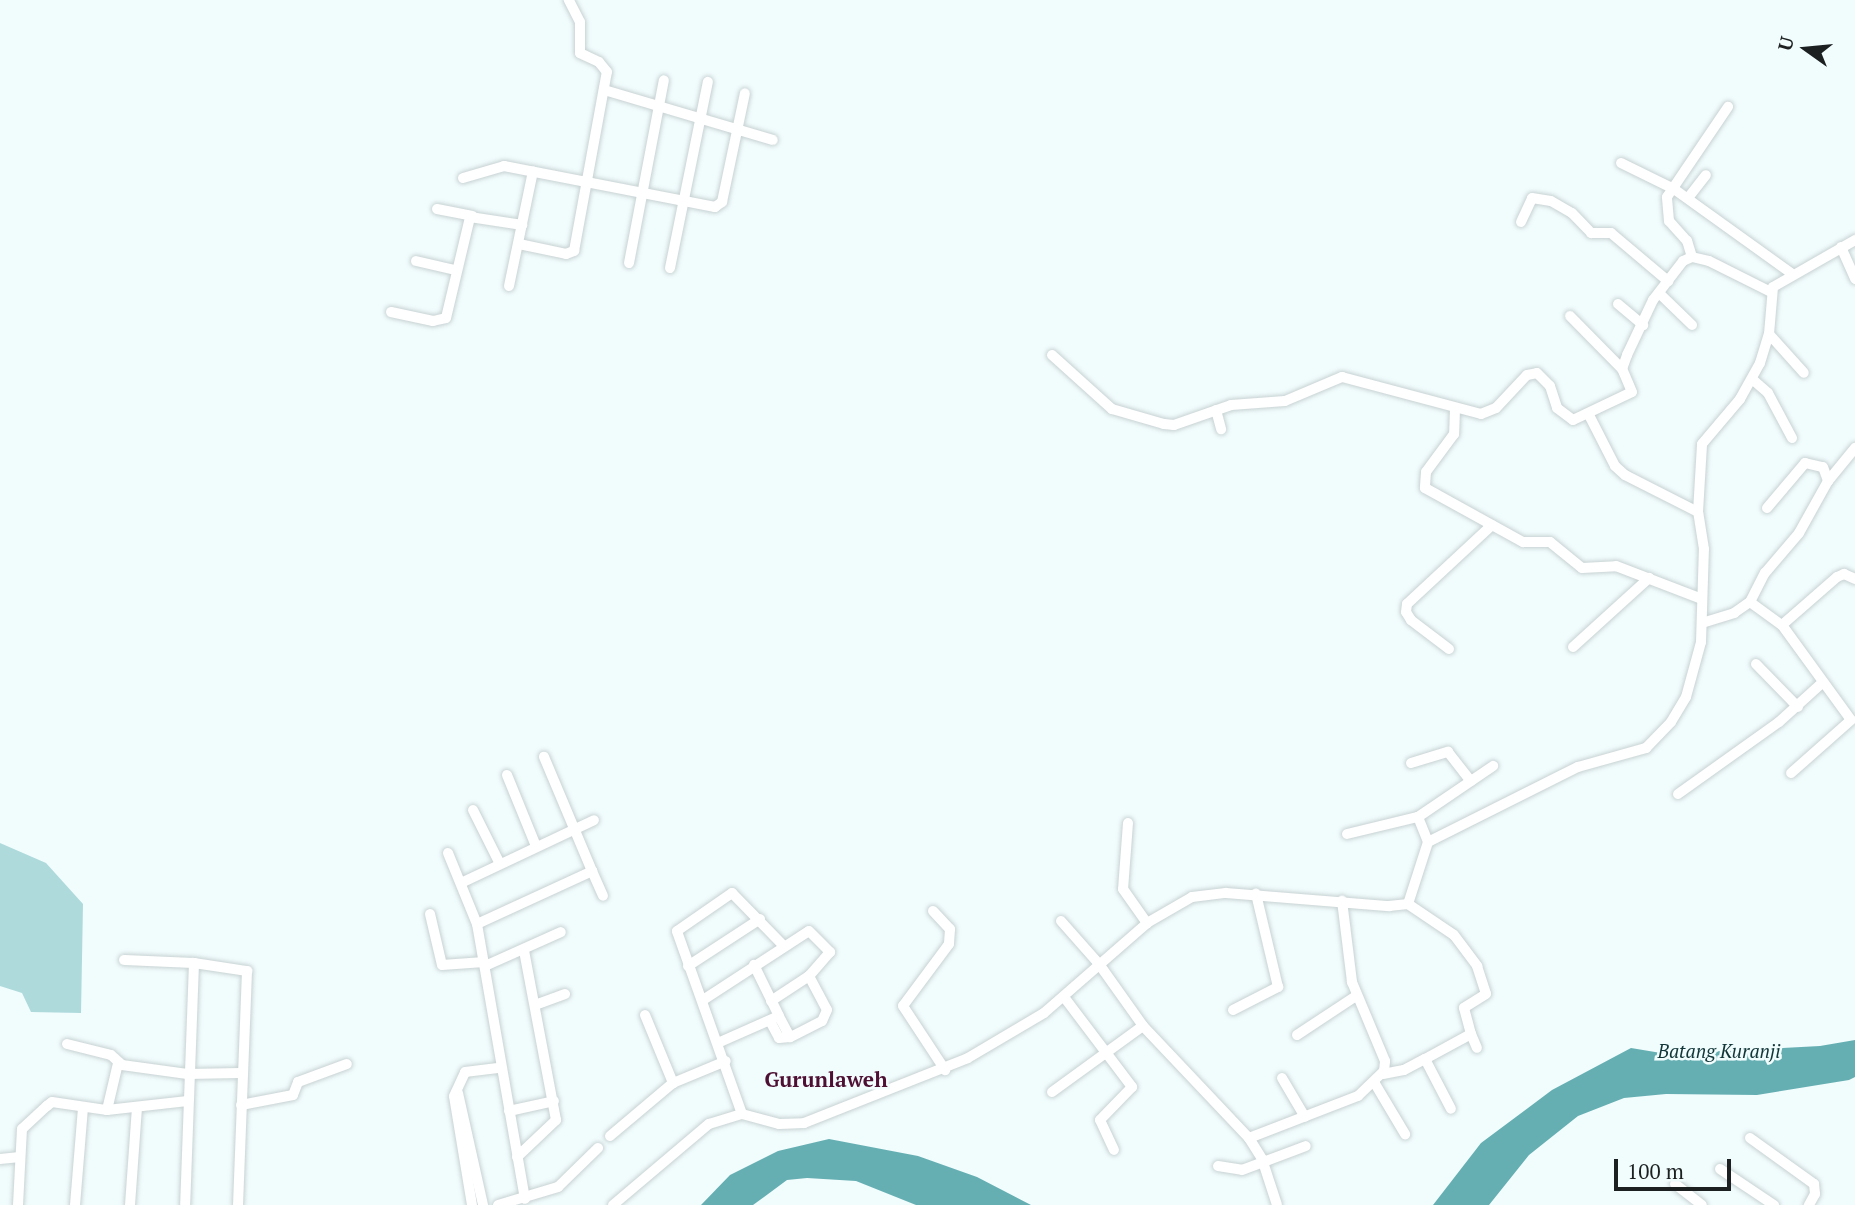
<!DOCTYPE html>
<style>
body{margin:0}
#map{position:relative;width:1855px;height:1205px;overflow:hidden;background:#f1fcfd;font-family:"PT Serif",serif}
div>[style]{position:absolute}
[style*='--x']{left:calc(var(--x)*1px);top:calc(var(--y)*1px);width:calc(var(--w)*1px);rotate:calc(var(--a)*1deg)}
.green>*{inset:0;background:#aedadc}
.water>*{inset:0;background:#65afb3}
.roads{filter:drop-shadow(0 0 2px #c8d2d3) drop-shadow(0 0 2px #c8d2d3)}
.minor>*{height:10px;margin:-5px;padding:0 5px;transform-origin:5px;border-radius:5px;background:#fff}
span{translate:-50% -50%;white-space:nowrap;text-align:center;line-height:1.15;-webkit-text-stroke:5px #f1fcfd;paint-order:stroke}
.water-label{font-size:19px;color:#123638;font-style:italic}
.quarter-label{font-size:21px;color:#4d0f32;font-weight:700}
.north{position:absolute;left:1771px;top:14px;width:70px;height:70px;-webkit-text-stroke:5px #f1fcfd;paint-order:stroke;rotate:285deg;font-size:19px;font-weight:700;line-height:28px;text-align:center;color:#1c2020}
.north::after{content:'';display:block;margin:auto;width:24px;height:32px;background:#1c2020;clip-path:polygon(50% 0,100% 100%,50% 72%,0 100%)}
.scale{position:absolute;left:1614px;top:1159px;width:117px;height:32px;box-sizing:border-box;border:4px solid #1c2020;border-top:0;padding-left:9px;font-size:21px;line-height:24px;white-space:nowrap;color:#1c2020;-webkit-text-stroke:5px #f1fcfd;paint-order:stroke}
</style>
<div id="map">
<div class="green">
<div style="clip-path:polygon(0 843px,46px 863px,83px 904px,81px 1013px,31px 1012px,22px 993px,0 986px)"></div>
</div>
<div class="water">
<div style="clip-path:polygon(1855px 1040px,1855px 1077px,1849px 1080px,1757px 1095px,1666px 1094px,1624px 1098px,1578px 1116px,1529px 1155px,1489px 1205px,1433px 1205px,1481px 1143px,1552px 1090px,1631px 1048px,1667px 1054px,1820px 1046px)"></div>
<div style="clip-path:polygon(829px 1139px,918px 1156px,977px 1177px,1031px 1205px,916px 1205px,856px 1181px,807px 1178px,787px 1180px,753px 1205px,701px 1205px,730px 1175px,778px 1151px)"></div>
</div>
<div class="roads">
<div class="minor">
<div style="--x:604;--y:90;--w:176;--a:16.5"></div>
<div style="--x:1621;--y:163;--w:59;--a:26.1"></div>
<div style="--x:1674;--y:189;--w:144;--a:35.7"></div>
<div style="--x:463;--y:178;--w:43;--a:-16.3"></div>
<div style="--x:504;--y:166;--w:215;--a:11"></div>
<div style="--x:715;--y:207;--w:9;--a:-36"></div>
<div style="--x:722;--y:202;--w:111;--a:-78.1"></div>
<div style="--x:1688;--y:198;--w:29;--a:-52"></div>
<div style="--x:437;--y:209;--w:36;--a:11"></div>
<div style="--x:1521;--y:222;--w:26;--a:-65"></div>
<div style="--x:1532;--y:198;--w:19;--a:9"></div>
<div style="--x:1551;--y:201;--w:24;--a:30"></div>
<div style="--x:1572;--y:213;--w:28;--a:46"></div>
<div style="--x:1591;--y:233;--w:20;--a:0"></div>
<div style="--x:1611;--y:233;--w:75;--a:40.1"></div>
<div style="--x:519;--y:244;--w:48;--a:12"></div>
<div style="--x:566;--y:254;--w:9;--a:-21"></div>
<div style="--x:574;--y:251;--w:182;--a:-79.6"></div>
<div style="--x:607;--y:72;--w:13;--a:-129"></div>
<div style="--x:599;--y:62;--w:21;--a:-155"></div>
<div style="--x:580;--y:53;--w:31;--a:-90"></div>
<div style="--x:580;--y:22;--w:25;--a:-117"></div>
<div style="--x:1841;--y:247;--w:35;--a:66"></div>
<div style="--x:1692;--y:257;--w:17;--a:-107"></div>
<div style="--x:1687;--y:241;--w:27;--a:-132"></div>
<div style="--x:1669;--y:221;--w:24;--a:-95"></div>
<div style="--x:1667;--y:197;--w:109;--a:-55.9"></div>
<div style="--x:416;--y:261;--w:40;--a:13"></div>
<div style="--x:629;--y:263;--w:186;--a:-79.2"></div>
<div style="--x:670;--y:268;--w:190;--a:-78.5"></div>
<div style="--x:509;--y:286;--w:117;--a:-78.2"></div>
<div style="--x:1659;--y:293;--w:46;--a:44.1"></div>
<div style="--x:1618;--y:304;--w:33;--a:40"></div>
<div style="--x:391;--y:312;--w:43;--a:12.1"></div>
<div style="--x:433;--y:321;--w:13;--a:-13"></div>
<div style="--x:446;--y:318;--w:104;--a:-76.6"></div>
<div style="--x:470;--y:217;--w:53;--a:8.7"></div>
<div style="--x:1570;--y:316;--w:74;--a:45.5"></div>
<div style="--x:1769;--y:334;--w:52;--a:48.1"></div>
<div style="--x:1052;--y:355;--w:81;--a:42"></div>
<div style="--x:1112;--y:409;--w:54;--a:16.1"></div>
<div style="--x:1164;--y:424;--w:10;--a:6"></div>
<div style="--x:1174;--y:425;--w:60;--a:-19.3"></div>
<div style="--x:1231;--y:405;--w:54;--a:-4.2"></div>
<div style="--x:1285;--y:401;--w:62;--a:-22.8"></div>
<div style="--x:1342;--y:377;--w:144;--a:14.9"></div>
<div style="--x:1481;--y:414;--w:16;--a:-22"></div>
<div style="--x:1496;--y:408;--w:45;--a:-46.8"></div>
<div style="--x:1527;--y:375;--w:10;--a:-11"></div>
<div style="--x:1537;--y:373;--w:18;--a:45"></div>
<div style="--x:1550;--y:386;--w:23;--a:72"></div>
<div style="--x:1557;--y:408;--w:20;--a:37"></div>
<div style="--x:1573;--y:420;--w:65;--a:-25.4"></div>
<div style="--x:1632;--y:392;--w:25;--a:-113"></div>
<div style="--x:1622;--y:369;--w:15;--a:-70"></div>
<div style="--x:1627;--y:355;--w:61;--a:-64.7"></div>
<div style="--x:1653;--y:300;--w:49;--a:-52.4"></div>
<div style="--x:1683;--y:261;--w:10;--a:-24"></div>
<div style="--x:1692;--y:257;--w:17;--a:13"></div>
<div style="--x:1709;--y:261;--w:69;--a:26.6"></div>
<div style="--x:1752;--y:379;--w:21;--a:41"></div>
<div style="--x:1768;--y:393;--w:51;--a:61.9"></div>
<div style="--x:1455;--y:409;--w:25;--a:92"></div>
<div style="--x:1454;--y:434;--w:47;--a:126.4"></div>
<div style="--x:1426;--y:472;--w:16;--a:94"></div>
<div style="--x:1425;--y:488;--w:112;--a:28.9"></div>
<div style="--x:1523;--y:542;--w:27;--a:0"></div>
<div style="--x:1550;--y:542;--w:41;--a:39.1"></div>
<div style="--x:1582;--y:568;--w:34;--a:-3"></div>
<div style="--x:1616;--y:566;--w:92;--a:21"></div>
<div style="--x:1216;--y:410;--w:20;--a:75"></div>
<div style="--x:1589;--y:415;--w:57;--a:63"></div>
<div style="--x:1615;--y:466;--w:13;--a:42"></div>
<div style="--x:1625;--y:475;--w:82;--a:26.9"></div>
<div style="--x:1767;--y:508;--w:59;--a:-49.8"></div>
<div style="--x:1805;--y:463;--w:18;--a:13"></div>
<div style="--x:1823;--y:467;--w:15;--a:70"></div>
<div style="--x:1750;--y:602;--w:39;--a:36"></div>
<div style="--x:1782;--y:625;--w:117;--a:54"></div>
<div style="--x:1851;--y:720;--w:80;--a:138.5"></div>
<div style="--x:1702;--y:623;--w:34;--a:-17"></div>
<div style="--x:1734;--y:613;--w:19;--a:-35"></div>
<div style="--x:1750;--y:602;--w:33;--a:-63"></div>
<div style="--x:1765;--y:573;--w:52;--a:-49.6"></div>
<div style="--x:1799;--y:533;--w:60;--a:-60.9"></div>
<div style="--x:1828;--y:481;--w:43;--a:-50.7"></div>
<div style="--x:1782;--y:625;--w:73;--a:-41.1"></div>
<div style="--x:1837;--y:577;--w:8;--a:-23"></div>
<div style="--x:1844;--y:574;--w:12;--a:24"></div>
<div style="--x:1573;--y:647;--w:103;--a:-42.2"></div>
<div style="--x:1449;--y:649;--w:48;--a:-142.7"></div>
<div style="--x:1411;--y:620;--w:9;--a:-122"></div>
<div style="--x:1406;--y:612;--w:8;--a:-83"></div>
<div style="--x:1407;--y:604;--w:116;--a:-42.9"></div>
<div style="--x:1756;--y:664;--w:60;--a:45.7"></div>
<div style="--x:1411;--y:763;--w:39;--a:-17"></div>
<div style="--x:1448;--y:752;--w:37;--a:52"></div>
<div style="--x:507;--y:775;--w:77;--a:67.8"></div>
<div style="--x:1678;--y:794;--w:124;--a:-35.5"></div>
<div style="--x:1779;--y:722;--w:58;--a:-42.2"></div>
<div style="--x:473;--y:810;--w:60;--a:63.4"></div>
<div style="--x:1418;--y:817;--w:91;--a:-34.2"></div>
<div style="--x:1128;--y:823;--w:66;--a:94.3"></div>
<div style="--x:1123;--y:889;--w:42;--a:54.8"></div>
<div style="--x:1347;--y:834;--w:73;--a:-13.5"></div>
<div style="--x:1418;--y:817;--w:27;--a:68"></div>
<div style="--x:448;--y:853;--w:77;--a:67.8"></div>
<div style="--x:477;--y:924;--w:279;--a:80.1"></div>
<div style="--x:592;--y:871;--w:27;--a:66"></div>
<div style="--x:461;--y:883;--w:147;--a:-25.3"></div>
<div style="--x:1408;--y:904;--w:55;--a:34"></div>
<div style="--x:1454;--y:935;--w:39;--a:53"></div>
<div style="--x:1477;--y:966;--w:29;--a:72"></div>
<div style="--x:1486;--y:994;--w:26;--a:148"></div>
<div style="--x:1464;--y:1008;--w:27;--a:75"></div>
<div style="--x:1471;--y:1034;--w:52;--a:151.5"></div>
<div style="--x:1425;--y:1059;--w:56;--a:62.5"></div>
<div style="--x:933;--y:911;--w:25;--a:47"></div>
<div style="--x:950;--y:929;--w:15;--a:94"></div>
<div style="--x:949;--y:944;--w:77;--a:126.6"></div>
<div style="--x:903;--y:1006;--w:77;--a:56.7"></div>
<div style="--x:430;--y:914;--w:52;--a:76.8"></div>
<div style="--x:442;--y:965;--w:42;--a:-4.1"></div>
<div style="--x:1061;--y:921;--w:57;--a:48.5"></div>
<div style="--x:1099;--y:964;--w:76;--a:54.6"></div>
<div style="--x:1143;--y:1026;--w:154;--a:46.6"></div>
<div style="--x:1249;--y:1138;--w:25;--a:58"></div>
<div style="--x:1262;--y:1159;--w:48;--a:71.9"></div>
<div style="--x:477;--y:924;--w:127;--a:-24.7"></div>
<div style="--x:592;--y:871;--w:124;--a:-112.8"></div>
<div style="--x:124;--y:960;--w:70;--a:2.5"></div>
<div style="--x:194;--y:963;--w:242;--a:92.1"></div>
<div style="--x:194;--y:963;--w:54;--a:8.6"></div>
<div style="--x:247;--y:971;--w:234;--a:92.2"></div>
<div style="--x:485;--y:966;--w:83;--a:-24.1"></div>
<div style="--x:688;--y:966;--w:86;--a:-33.1"></div>
<div style="--x:1064;--y:997;--w:113;--a:52.9"></div>
<div style="--x:1132;--y:1087;--w:46;--a:134.1"></div>
<div style="--x:1100;--y:1120;--w:33;--a:65"></div>
<div style="--x:703;--y:1000;--w:126;--a:-33.1"></div>
<div style="--x:809;--y:931;--w:30;--a:45"></div>
<div style="--x:830;--y:952;--w:32;--a:131"></div>
<div style="--x:771;--y:1001;--w:45;--a:-33.3"></div>
<div style="--x:809;--y:976;--w:38;--a:62"></div>
<div style="--x:827;--y:1010;--w:12;--a:114"></div>
<div style="--x:822;--y:1021;--w:36;--a:153"></div>
<div style="--x:790;--y:1037;--w:24;--a:-118"></div>
<div style="--x:535;--y:1005;--w:32;--a:-20"></div>
<div style="--x:1233;--y:1010;--w:51;--a:-27.1"></div>
<div style="--x:1278;--y:987;--w:96;--a:-103.3"></div>
<div style="--x:645;--y:1015;--w:74;--a:67.6"></div>
<div style="--x:770;--y:1021;--w:19;--a:62"></div>
<div style="--x:779;--y:1038;--w:11;--a:-5"></div>
<div style="--x:1471;--y:1034;--w:15;--a:67"></div>
<div style="--x:1297;--y:1035;--w:71;--a:-33.5"></div>
<div style="--x:720;--y:1042;--w:64;--a:-23.8"></div>
<div style="--x:779;--y:1016;--w:57;--a:-116.1"></div>
<div style="--x:67;--y:1044;--w:45;--a:14"></div>
<div style="--x:111;--y:1055;--w:15;--a:42"></div>
<div style="--x:122;--y:1065;--w:66;--a:7.9"></div>
<div style="--x:187;--y:1074;--w:53;--a:-1.1"></div>
<div style="--x:1383;--y:1074;--w:21;--a:-11"></div>
<div style="--x:1404;--y:1070;--w:24;--a:-28"></div>
<div style="--x:1282;--y:1078;--w:45;--a:59.5"></div>
<div style="--x:1374;--y:1082;--w:61;--a:59.2"></div>
<div style="--x:1052;--y:1092;--w:112;--a:-36"></div>
<div style="--x:458;--y:1093;--w:115;--a:77.4"></div>
<div style="--x:241;--y:1105;--w:53;--a:-10.9"></div>
<div style="--x:293;--y:1095;--w:14;--a:-69"></div>
<div style="--x:298;--y:1082;--w:52;--a:-20.2"></div>
<div style="--x:107;--y:1110;--w:48;--a:-76.8"></div>
<div style="--x:509;--y:1111;--w:46;--a:-12.5"></div>
<div style="--x:742;--y:1114;--w:194;--a:-109.6"></div>
<div style="--x:677;--y:931;--w:67;--a:-34.6"></div>
<div style="--x:732;--y:893;--w:73;--a:45.6"></div>
<div style="--x:610;--y:1136;--w:82;--a:-40.1"></div>
<div style="--x:673;--y:1083;--w:57;--a:-22.5"></div>
<div style="--x:1249;--y:1138;--w:117;--a:-21.1"></div>
<div style="--x:1358;--y:1096;--w:36;--a:-44"></div>
<div style="--x:1384;--y:1071;--w:10;--a:-84"></div>
<div style="--x:1385;--y:1061;--w:86;--a:-112.7"></div>
<div style="--x:1352;--y:982;--w:82;--a:-97"></div>
<div style="--x:1750;--y:1138;--w:79;--a:35.7"></div>
<div style="--x:1814;--y:1184;--w:10;--a:84"></div>
<div style="--x:1815;--y:1194;--w:13;--a:119"></div>
<div style="--x:517;--y:1157;--w:54;--a:-43.5"></div>
<div style="--x:556;--y:1120;--w:172;--a:-100.7"></div>
<div style="--x:0;--y:1159;--w:20;--a:-6"></div>
<div style="--x:1218;--y:1166;--w:24;--a:9"></div>
<div style="--x:1242;--y:1170;--w:68;--a:-20.6"></div>
<div style="--x:1720;--y:1169;--w:65;--a:33.7"></div>
<div style="--x:1675;--y:1184;--w:34;--a:38"></div>
<div style="--x:18;--y:1205;--w:76;--a:-87"></div>
<div style="--x:22;--y:1129;--w:34;--a:-43"></div>
<div style="--x:47;--y:1106;--w:6;--a:-39"></div>
<div style="--x:52;--y:1102;--w:56;--a:8.3"></div>
<div style="--x:107;--y:1110;--w:81;--a:-6.4"></div>
<div style="--x:75;--y:1205;--w:98;--a:-85.3"></div>
<div style="--x:130;--y:1205;--w:97;--a:-85.9"></div>
<div style="--x:472;--y:1205;--w:110;--a:-99.4"></div>
<div style="--x:454;--y:1096;--w:26;--a:-65"></div>
<div style="--x:465;--y:1072;--w:35;--a:-7"></div>
<div style="--x:498;--y:1205;--w:63;--a:-16.7"></div>
<div style="--x:558;--y:1187;--w:56;--a:-44.3"></div>
<div style="--x:613;--y:1205;--w:126;--a:-40.2"></div>
<div style="--x:709;--y:1124;--w:34;--a:-17"></div>
<div style="--x:742;--y:1114;--w:38;--a:15"></div>
<div style="--x:779;--y:1124;--w:25;--a:-2"></div>
<div style="--x:804;--y:1123;--w:176;--a:-21.6"></div>
<div style="--x:968;--y:1058;--w:88;--a:-30.6"></div>
<div style="--x:1044;--y:1013;--w:137;--a:-41.1"></div>
<div style="--x:1147;--y:923;--w:52;--a:-30"></div>
<div style="--x:1192;--y:897;--w:34;--a:-7"></div>
<div style="--x:1226;--y:893;--w:164;--a:4.6"></div>
<div style="--x:1389;--y:906;--w:19;--a:-6"></div>
<div style="--x:1408;--y:904;--w:65;--a:-72.1"></div>
<div style="--x:1428;--y:842;--w:168;--a:-26.6"></div>
<div style="--x:1578;--y:767;--w:71;--a:-15.6"></div>
<div style="--x:1646;--y:748;--w:36;--a:-46"></div>
<div style="--x:1671;--y:722;--w:29;--a:-59"></div>
<div style="--x:1686;--y:697;--w:57;--a:-74.7"></div>
<div style="--x:1701;--y:642;--w:93;--a:-88.2"></div>
<div style="--x:1704;--y:549;--w:37;--a:-99"></div>
<div style="--x:1698;--y:512;--w:68;--a:-86.6"></div>
<div style="--x:1702;--y:444;--w:59;--a:-49.8"></div>
<div style="--x:1740;--y:399;--w:41;--a:-60.9"></div>
<div style="--x:1760;--y:363;--w:30;--a:-73"></div>
<div style="--x:1769;--y:334;--w:47;--a:-85.1"></div>
<div style="--x:1773;--y:287;--w:95;--a:-29.8"></div>
</div>
</div>
<div class="water-label">
<span style="left:1719px;top:1051px">Batang Kuranji</span>
</div>
<div class="quarter-label">
<span style="left:826px;top:1079px">Gurunlaweh</span>
</div>
<div class="north">U</div>
<div class="scale">100 m</div>
</div>
